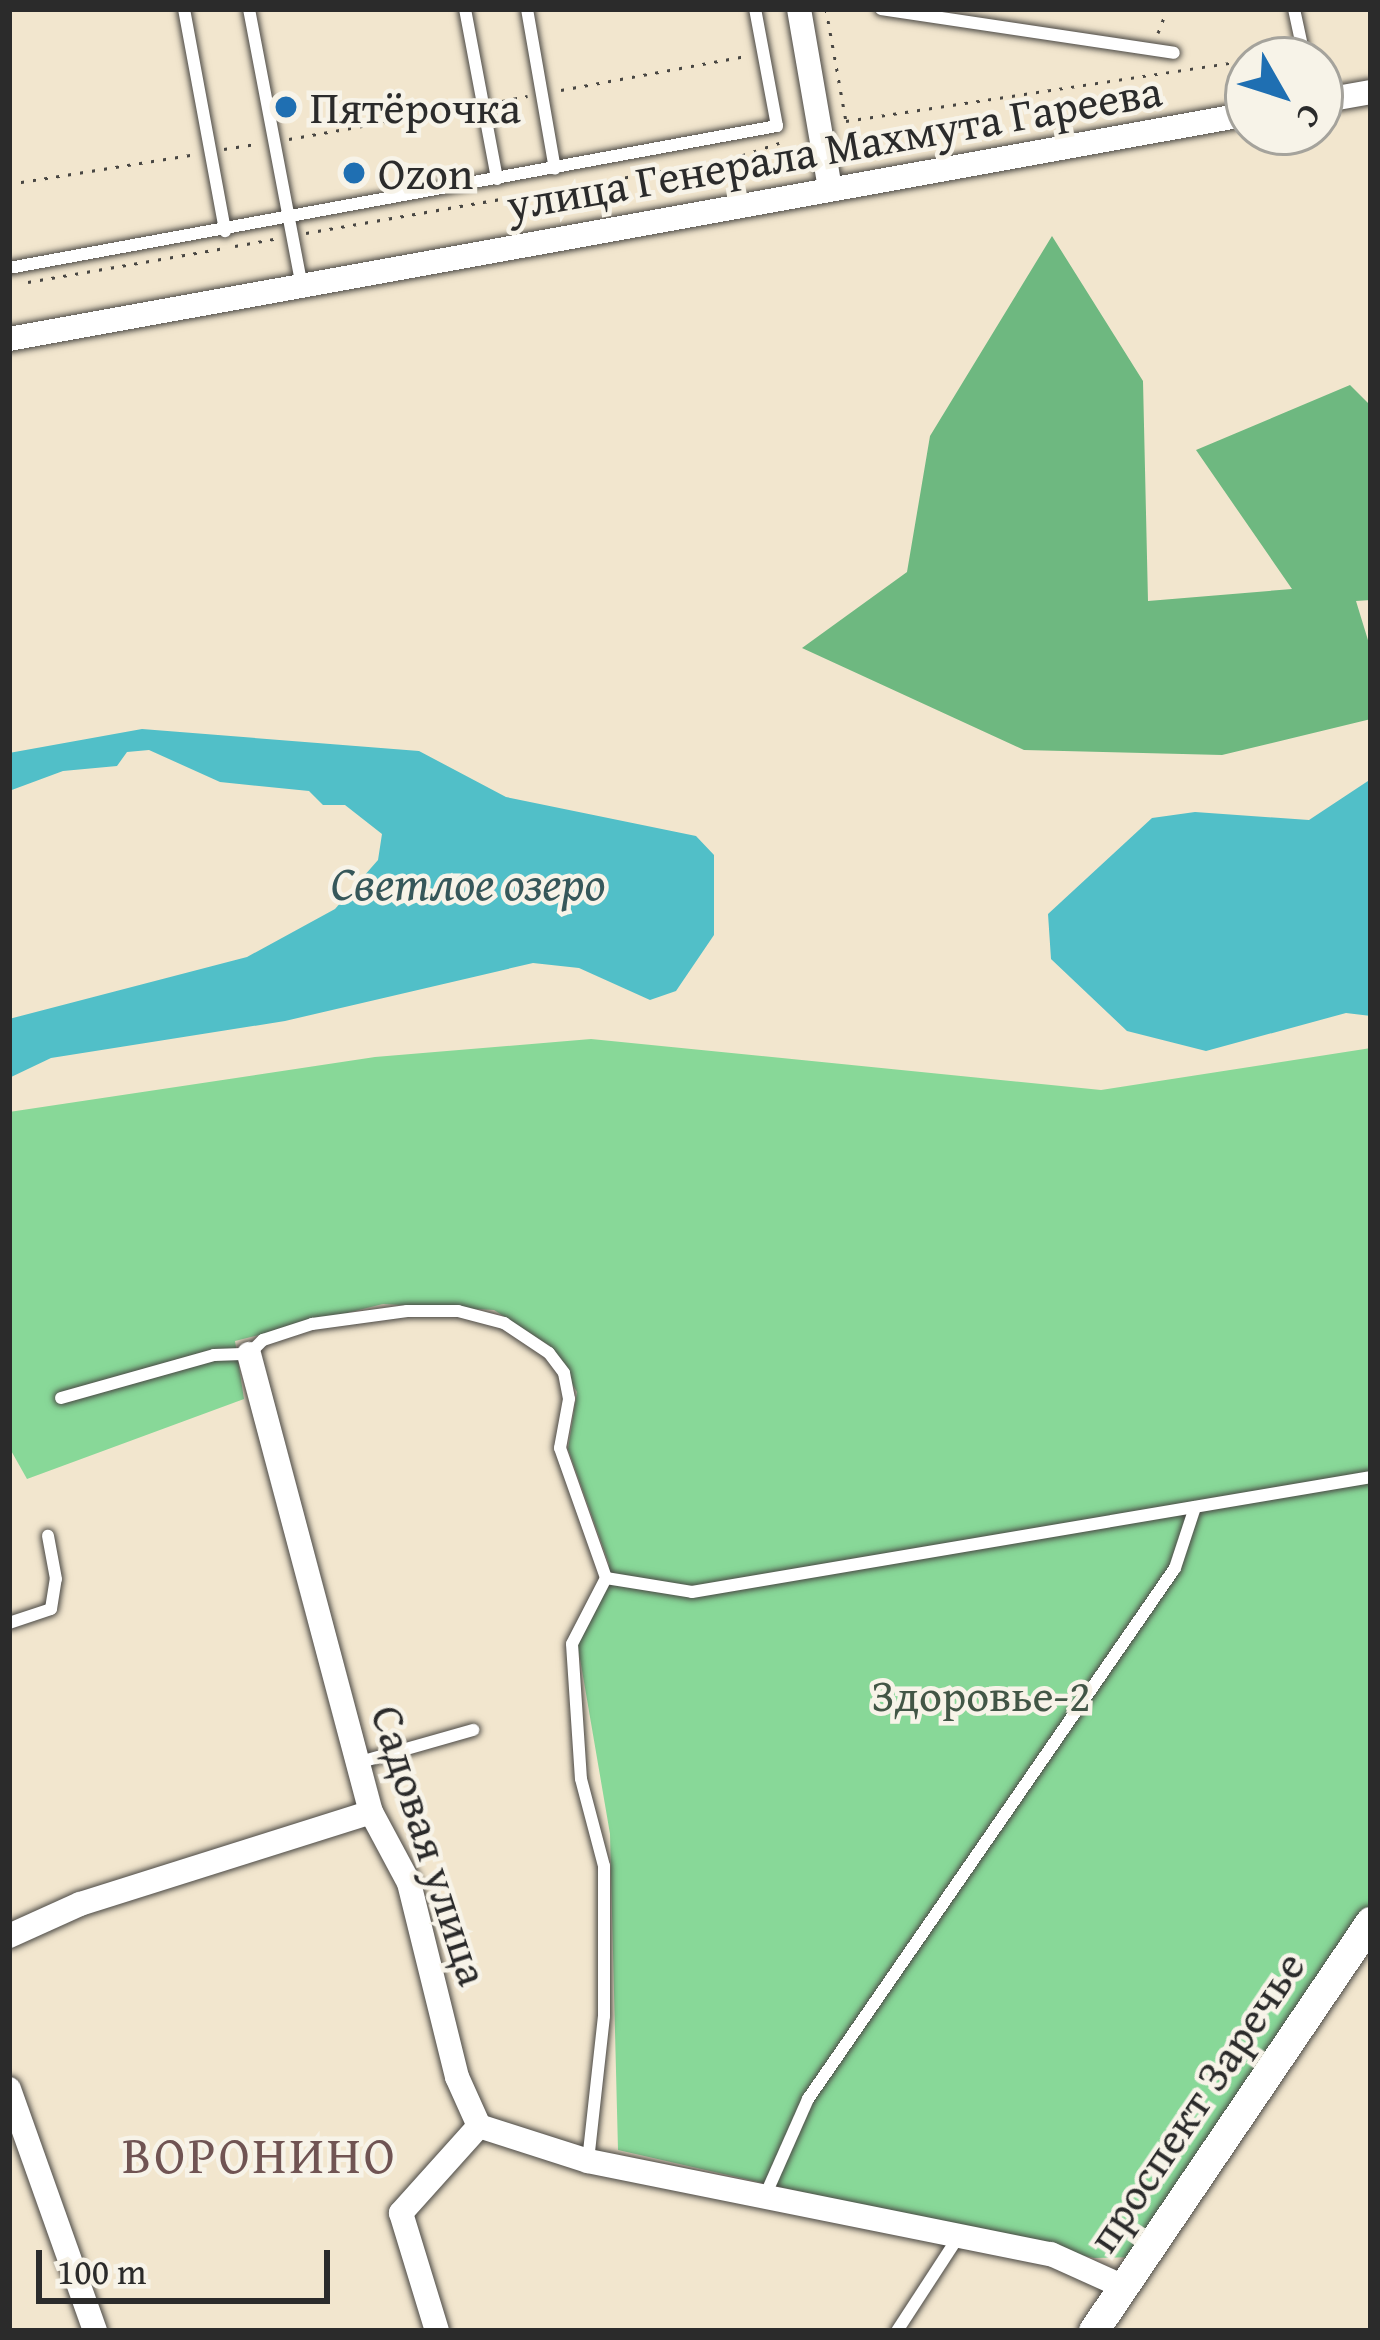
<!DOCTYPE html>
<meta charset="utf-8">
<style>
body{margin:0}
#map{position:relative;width:1380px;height:2340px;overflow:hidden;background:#f2e6ce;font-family:"Gentium Book Plus",serif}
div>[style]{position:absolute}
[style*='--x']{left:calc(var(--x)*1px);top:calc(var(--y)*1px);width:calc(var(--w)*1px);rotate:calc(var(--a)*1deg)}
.green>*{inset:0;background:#88d898}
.forest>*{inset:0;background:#6eb880}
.water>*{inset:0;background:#51bfc8}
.path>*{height:3px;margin-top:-1.5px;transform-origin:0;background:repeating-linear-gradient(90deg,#494743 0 3px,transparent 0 12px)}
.roads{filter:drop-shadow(0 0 3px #494743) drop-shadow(0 0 3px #494743)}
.service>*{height:12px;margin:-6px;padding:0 6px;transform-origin:6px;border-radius:6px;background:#fff}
.minor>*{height:24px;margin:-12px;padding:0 12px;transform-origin:12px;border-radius:12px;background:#fff}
.tertiary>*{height:30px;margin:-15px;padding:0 15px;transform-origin:15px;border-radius:15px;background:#fff}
.dots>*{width:33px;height:33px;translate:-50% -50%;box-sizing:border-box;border:6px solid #f7f3e8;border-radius:50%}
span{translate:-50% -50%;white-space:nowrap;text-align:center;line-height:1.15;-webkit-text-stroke:9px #f7f3e8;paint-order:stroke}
.poi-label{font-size:45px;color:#2b2b2b}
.left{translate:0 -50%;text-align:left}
.street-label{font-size:45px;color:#2b2b2b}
.park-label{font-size:45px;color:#425646}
.water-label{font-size:48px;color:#36575a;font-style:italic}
.quarter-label{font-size:51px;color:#705453;letter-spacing:3px}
.frame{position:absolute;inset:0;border:12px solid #2b2b2b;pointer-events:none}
.north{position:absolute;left:1224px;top:36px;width:120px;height:120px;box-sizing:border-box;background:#f7f3e8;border:3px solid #a5a39c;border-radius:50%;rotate:129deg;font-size:33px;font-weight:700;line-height:48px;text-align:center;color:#2b2b2b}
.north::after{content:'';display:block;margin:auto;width:42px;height:54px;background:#1f6fb2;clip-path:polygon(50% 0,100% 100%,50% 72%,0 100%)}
.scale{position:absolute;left:36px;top:2250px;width:294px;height:54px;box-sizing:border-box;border:6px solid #2b2b2b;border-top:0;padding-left:15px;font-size:36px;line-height:42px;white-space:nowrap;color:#2b2b2b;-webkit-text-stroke:9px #f7f3e8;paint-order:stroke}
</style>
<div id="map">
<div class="green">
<div style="clip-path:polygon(591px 1039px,1101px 1090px,1371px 1048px,1371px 1902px,1140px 2257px,1094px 2258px,618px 2150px,610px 1834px,577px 1641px,606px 1589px,609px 1564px,568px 1449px,577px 1392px,550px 1346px,494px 1310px,383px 1304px,235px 1341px,244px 1399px,27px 1479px,9px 1447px,9px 1112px,375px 1057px)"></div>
</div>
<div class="forest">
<div style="clip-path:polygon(1052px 236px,1143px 381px,1148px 601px,1292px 589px,1196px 450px,1350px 385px,1371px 406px,1371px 600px,1356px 601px,1371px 650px,1371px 719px,1222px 755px,1024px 750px,802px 648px,907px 572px,930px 436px)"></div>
</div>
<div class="water">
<div style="clip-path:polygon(142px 729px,419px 751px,506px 797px,696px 836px,714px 855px,714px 935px,676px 991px,650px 1000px,579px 968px,533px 963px,285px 1021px,51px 1058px,9px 1078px,9px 1019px,247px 957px,335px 909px,378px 860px,382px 834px,345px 805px,323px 805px,309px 791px,220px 782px,149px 750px,127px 752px,117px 766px,63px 771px,9px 791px,9px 753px)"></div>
<div style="clip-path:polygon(1371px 779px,1371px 1016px,1346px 1013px,1206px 1051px,1127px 1031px,1051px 959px,1048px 914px,1152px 818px,1195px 812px,1309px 820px)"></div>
</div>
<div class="path">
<div style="--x:826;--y:9;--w:114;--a:79.9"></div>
<div style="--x:846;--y:121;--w:407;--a:-8.6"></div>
<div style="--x:1158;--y:33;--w:26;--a:-69"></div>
<div style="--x:1251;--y:60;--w:34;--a:-8"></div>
<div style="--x:561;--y:90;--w:188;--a:-10.4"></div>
<div style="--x:502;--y:101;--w:26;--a:-11"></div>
<div style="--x:289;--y:139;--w:183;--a:-10.1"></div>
<div style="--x:224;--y:149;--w:32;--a:-9"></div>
<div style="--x:9;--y:184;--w:190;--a:-9.1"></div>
<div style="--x:306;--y:233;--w:431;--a:-9.9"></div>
<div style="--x:731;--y:159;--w:51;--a:-18.4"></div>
<div style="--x:235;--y:246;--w:45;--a:-10.3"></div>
<div style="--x:28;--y:282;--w:195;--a:-9.8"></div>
</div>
<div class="roads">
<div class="service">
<div style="--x:184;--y:9;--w:226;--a:79.5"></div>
<div style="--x:249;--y:9;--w:282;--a:79.2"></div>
<div style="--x:465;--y:9;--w:173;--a:79.3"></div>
<div style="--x:527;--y:9;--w:162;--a:80.1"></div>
<div style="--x:881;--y:9;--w:296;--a:8.5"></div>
<div style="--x:1294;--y:9;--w:52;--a:77.8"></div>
<div style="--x:9;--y:268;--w:781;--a:-10.48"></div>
<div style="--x:777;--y:126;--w:119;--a:-100.6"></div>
<div style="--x:61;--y:1398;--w:159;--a:-15.7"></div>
<div style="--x:214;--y:1355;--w:35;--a:-2"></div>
<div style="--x:249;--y:1354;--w:20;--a:-45"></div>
<div style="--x:263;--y:1340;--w:52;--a:-18.1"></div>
<div style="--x:312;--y:1324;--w:96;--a:-7.8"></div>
<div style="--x:407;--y:1311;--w:51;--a:0"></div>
<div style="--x:458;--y:1311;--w:48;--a:14.6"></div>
<div style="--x:504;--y:1323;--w:54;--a:33.7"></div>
<div style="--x:549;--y:1353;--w:25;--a:53"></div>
<div style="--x:564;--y:1373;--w:26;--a:79"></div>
<div style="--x:569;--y:1399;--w:50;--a:100.4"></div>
<div style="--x:560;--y:1448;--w:138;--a:70.5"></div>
<div style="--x:606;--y:1578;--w:74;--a:117.3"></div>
<div style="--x:572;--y:1644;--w:135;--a:86.2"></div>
<div style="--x:581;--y:1779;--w:90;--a:75.2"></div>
<div style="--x:604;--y:1866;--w:150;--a:90"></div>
<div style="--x:604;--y:2016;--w:146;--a:96.3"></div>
<div style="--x:606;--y:1578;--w:87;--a:9.2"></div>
<div style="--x:692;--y:1592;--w:689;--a:-9.61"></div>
<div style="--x:9;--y:1623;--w:44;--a:-18.4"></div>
<div style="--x:51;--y:1609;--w:30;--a:-81"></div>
<div style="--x:56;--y:1579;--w:44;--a:-100.5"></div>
<div style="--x:357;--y:1763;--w:121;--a:-15.9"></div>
<div style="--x:765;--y:2196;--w:106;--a:-66.1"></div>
<div style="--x:808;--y:2099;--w:645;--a:-55.35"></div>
<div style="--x:1175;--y:1568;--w:64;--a:-71.8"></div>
<div style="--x:897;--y:2331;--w:113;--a:-56.9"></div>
</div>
<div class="minor">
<div style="--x:799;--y:9;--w:183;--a:80.2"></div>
<div style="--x:1320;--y:101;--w:52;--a:-10"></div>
<div style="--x:9;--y:339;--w:1259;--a:-10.29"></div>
<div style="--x:249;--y:1354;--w:474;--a:75.1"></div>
<div style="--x:371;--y:1812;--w:81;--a:61.8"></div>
<div style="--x:409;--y:1883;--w:200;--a:76.1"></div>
<div style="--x:457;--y:2077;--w:54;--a:65.8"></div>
<div style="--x:479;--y:2126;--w:117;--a:131.9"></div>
<div style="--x:401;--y:2213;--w:123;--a:73"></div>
<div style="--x:9;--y:1936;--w:78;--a:-24.3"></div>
<div style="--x:80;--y:1904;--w:305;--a:-17.5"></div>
<div style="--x:9;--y:2089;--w:257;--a:70.4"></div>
<div style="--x:479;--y:2126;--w:114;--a:17.8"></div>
<div style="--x:588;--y:2161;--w:472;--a:11.4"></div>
<div style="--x:1051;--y:2254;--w:80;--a:24.3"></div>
</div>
<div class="tertiary">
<div style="--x:1094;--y:2331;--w:494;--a:-55.9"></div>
</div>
</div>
<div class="dots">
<div style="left:286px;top:107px;background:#1f6fb2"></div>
<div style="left:354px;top:173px;background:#1f6fb2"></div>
</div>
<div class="poi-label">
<span class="left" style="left:310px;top:107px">Пятёрочка</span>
<span class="left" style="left:378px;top:173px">Ozon</span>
</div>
<div class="street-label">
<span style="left:834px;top:147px;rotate:-10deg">улица Генерала Махмута Гареева</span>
<span style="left:431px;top:1845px;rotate:72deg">Садовая улица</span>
<span style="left:1195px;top:2101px;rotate:-56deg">проспект Заречье</span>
</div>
<div class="park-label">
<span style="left:981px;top:1695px">Здоровье-2</span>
</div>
<div class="water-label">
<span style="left:468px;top:883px">Светлое озеро</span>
</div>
<div class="quarter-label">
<span style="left:260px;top:2155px">ВОРОНИНО</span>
</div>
<div class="frame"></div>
<div class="north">С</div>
<div class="scale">100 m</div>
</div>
